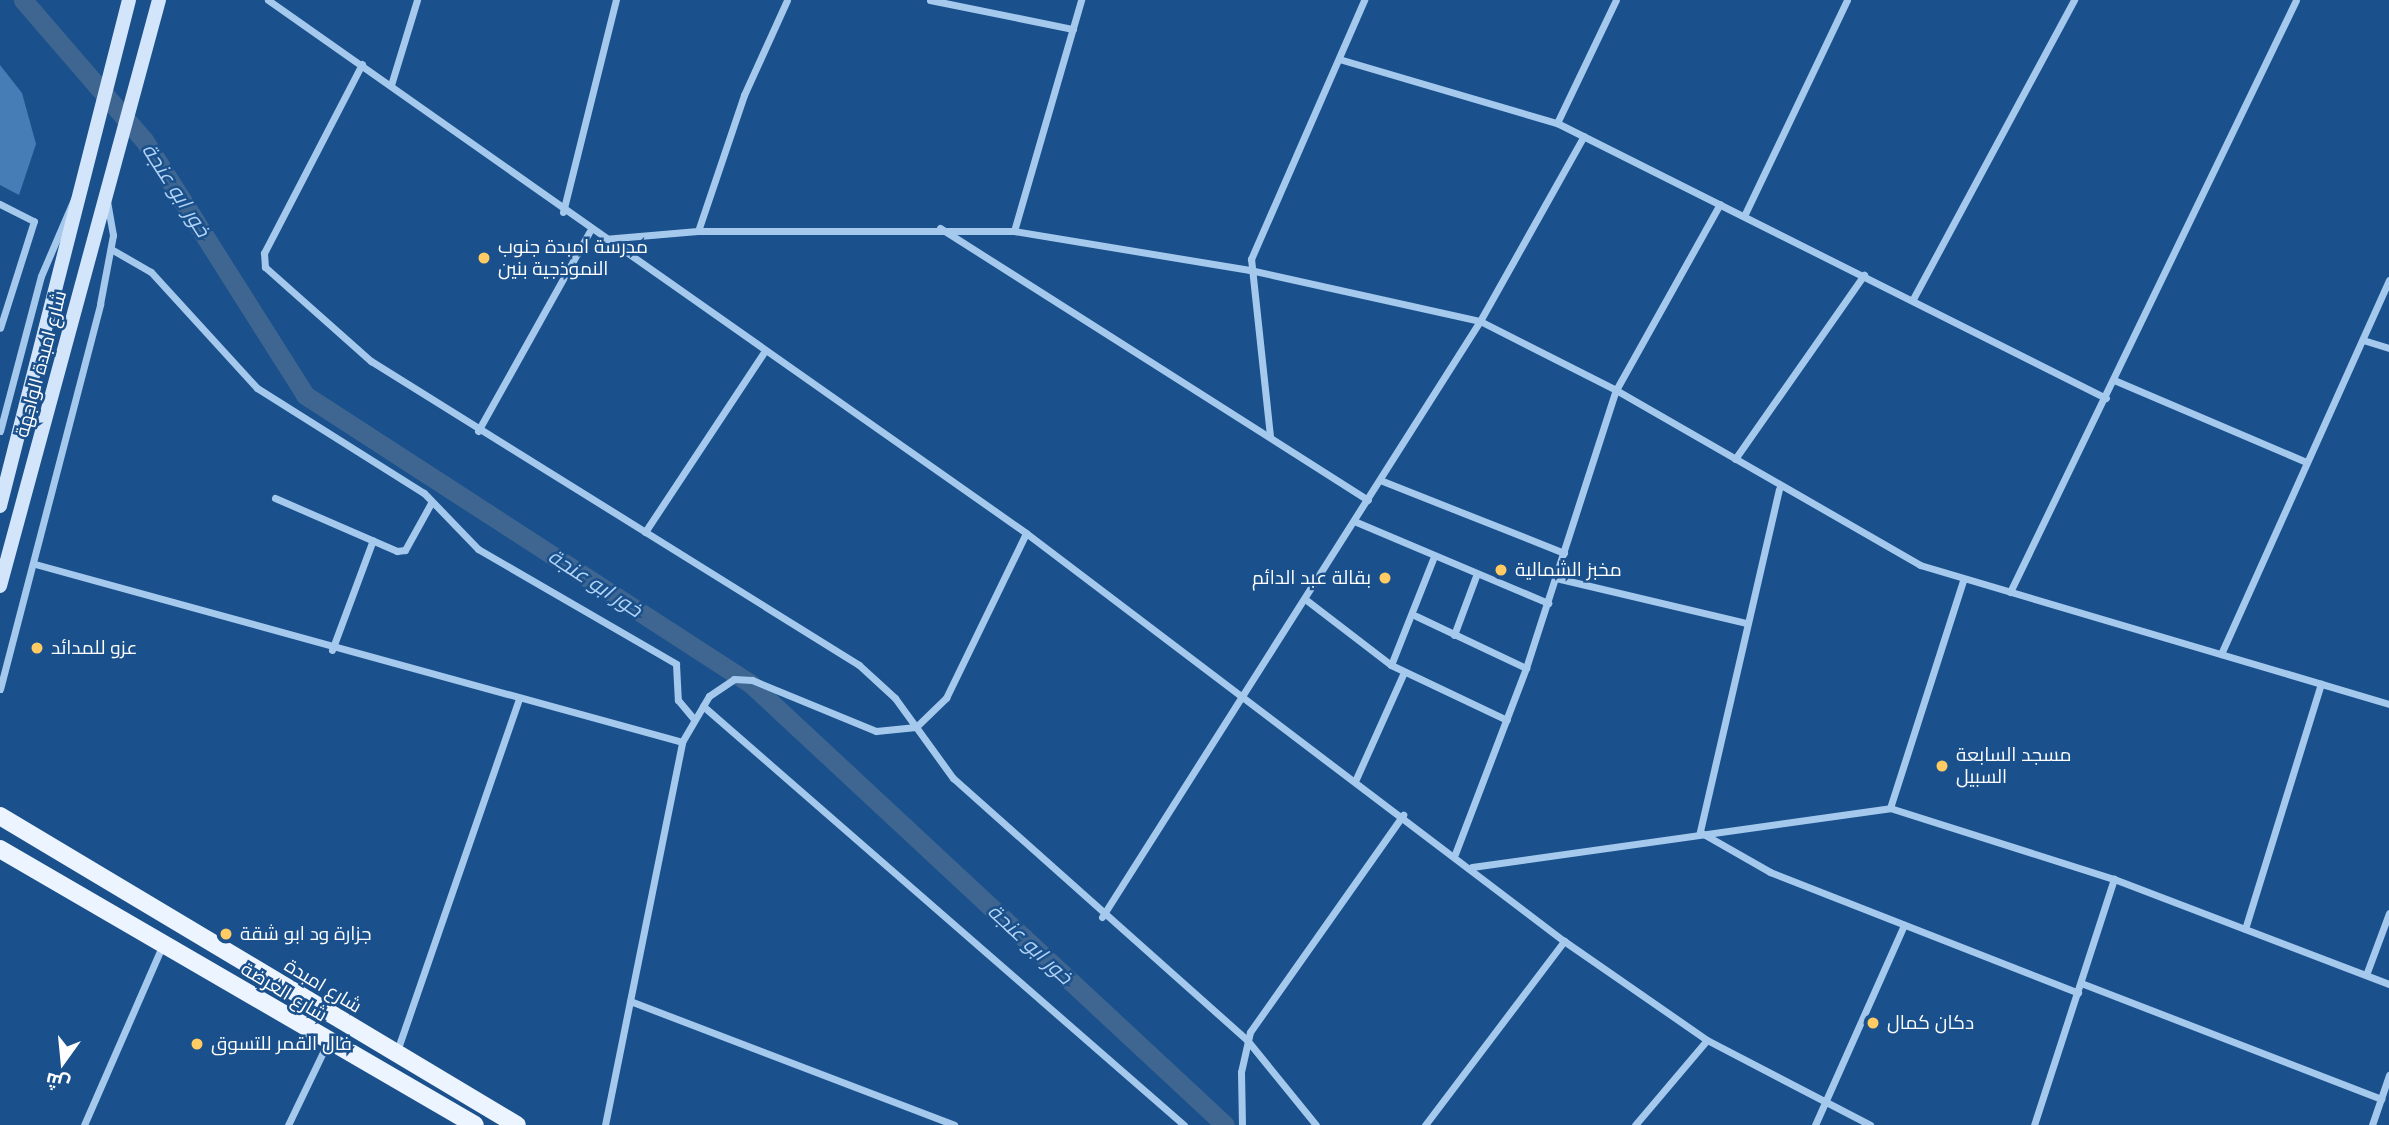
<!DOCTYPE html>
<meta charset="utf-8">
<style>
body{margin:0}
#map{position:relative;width:2389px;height:1125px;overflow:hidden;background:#1a508c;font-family:Raleway,Cairo,sans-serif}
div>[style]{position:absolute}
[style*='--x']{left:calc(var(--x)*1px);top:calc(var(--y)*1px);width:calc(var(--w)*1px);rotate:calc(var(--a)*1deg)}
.canal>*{height:19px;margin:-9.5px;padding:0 9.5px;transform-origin:9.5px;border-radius:9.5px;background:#3e6691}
.building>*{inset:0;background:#477db6}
.minor>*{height:7px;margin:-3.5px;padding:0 3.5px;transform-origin:3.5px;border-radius:3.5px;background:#a5c9ed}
.secondary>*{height:14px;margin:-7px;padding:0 7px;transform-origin:7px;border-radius:7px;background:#d2e5fa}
.primary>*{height:18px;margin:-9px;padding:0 9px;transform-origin:9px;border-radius:9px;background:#ecf4ff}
.dots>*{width:19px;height:19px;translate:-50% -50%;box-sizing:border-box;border:4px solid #1a508c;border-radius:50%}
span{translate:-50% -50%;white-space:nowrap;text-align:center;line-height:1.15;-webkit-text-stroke:5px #1a508c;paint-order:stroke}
.poi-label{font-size:19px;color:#fff}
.left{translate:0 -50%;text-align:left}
.right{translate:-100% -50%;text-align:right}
.street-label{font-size:19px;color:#fff}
.water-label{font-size:21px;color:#b1d3f5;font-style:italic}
.north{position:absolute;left:28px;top:1027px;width:70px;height:70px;-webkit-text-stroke:5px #1a508c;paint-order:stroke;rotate:195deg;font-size:19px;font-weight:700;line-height:28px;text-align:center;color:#fff}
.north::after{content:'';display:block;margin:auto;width:24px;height:32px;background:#fff;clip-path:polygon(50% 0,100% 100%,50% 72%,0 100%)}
</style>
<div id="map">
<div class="canal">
<div style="--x:23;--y:0;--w:185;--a:49.2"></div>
<div style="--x:144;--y:140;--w:302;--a:57.7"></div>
<div style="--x:305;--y:395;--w:531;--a:32.94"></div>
<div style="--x:751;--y:684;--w:647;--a:42.93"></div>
</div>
<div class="building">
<div style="clip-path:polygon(0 65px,22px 93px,36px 144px,19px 195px,0 185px)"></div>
</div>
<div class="minor">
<div style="--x:268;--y:0;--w:927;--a:35.11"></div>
<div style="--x:1026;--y:533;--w:675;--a:37.18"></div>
<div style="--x:1564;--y:941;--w:174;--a:34.7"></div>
<div style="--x:1707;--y:1040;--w:184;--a:27.5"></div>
<div style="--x:930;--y:0;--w:146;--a:11.5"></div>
<div style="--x:1339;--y:59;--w:227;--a:16.4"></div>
<div style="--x:1557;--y:123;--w:614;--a:26.61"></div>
<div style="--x:362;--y:64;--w:213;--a:117.4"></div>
<div style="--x:264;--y:253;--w:14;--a:86"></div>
<div style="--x:265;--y:267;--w:142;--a:41.6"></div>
<div style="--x:371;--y:361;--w:575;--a:31.92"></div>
<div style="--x:859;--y:665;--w:49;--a:42.5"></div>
<div style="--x:895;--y:698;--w:99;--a:54.1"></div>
<div style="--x:953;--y:778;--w:394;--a:41.7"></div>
<div style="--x:1247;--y:1040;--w:109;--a:50.9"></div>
<div style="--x:391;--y:85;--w:89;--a:-73"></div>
<div style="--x:1557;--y:123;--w:136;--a:-64.4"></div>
<div style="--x:0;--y:204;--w:38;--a:27"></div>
<div style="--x:34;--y:221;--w:112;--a:107.6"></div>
<div style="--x:563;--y:212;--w:219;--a:-76"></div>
<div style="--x:1744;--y:216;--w:239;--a:-64.5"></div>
<div style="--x:940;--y:228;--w:507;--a:32.44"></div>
<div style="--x:698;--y:231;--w:144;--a:-71.3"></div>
<div style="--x:744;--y:95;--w:104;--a:-65.6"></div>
<div style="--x:1014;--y:231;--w:241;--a:-73.8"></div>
<div style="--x:604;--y:239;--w:94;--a:-4.9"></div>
<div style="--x:698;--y:231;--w:316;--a:0"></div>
<div style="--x:1014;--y:231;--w:239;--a:9.4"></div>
<div style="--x:1250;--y:270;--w:236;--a:12.5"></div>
<div style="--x:1480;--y:321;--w:153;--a:26.9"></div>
<div style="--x:1616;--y:390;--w:351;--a:29.9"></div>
<div style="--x:1920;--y:565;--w:489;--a:16.5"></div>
<div style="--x:111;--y:249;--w:46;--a:29.9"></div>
<div style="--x:151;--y:272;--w:157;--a:47.6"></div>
<div style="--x:257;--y:388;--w:197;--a:32.2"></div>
<div style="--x:424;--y:493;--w:78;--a:46"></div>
<div style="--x:478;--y:549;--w:229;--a:30.1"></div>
<div style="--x:676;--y:664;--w:36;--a:87"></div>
<div style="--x:678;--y:700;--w:25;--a:50"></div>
<div style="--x:1913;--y:299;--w:340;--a:-61.7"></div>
<div style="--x:2363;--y:340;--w:27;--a:17"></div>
<div style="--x:2114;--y:380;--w:209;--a:23.1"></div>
<div style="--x:0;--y:431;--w:160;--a:-75.2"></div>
<div style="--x:41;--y:276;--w:84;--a:-66.8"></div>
<div style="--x:478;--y:431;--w:229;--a:-60.8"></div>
<div style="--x:1270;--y:436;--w:178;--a:-96.1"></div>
<div style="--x:1251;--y:259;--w:283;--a:-66.4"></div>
<div style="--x:1735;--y:459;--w:225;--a:-55"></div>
<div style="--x:1380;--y:480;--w:198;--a:21.6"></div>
<div style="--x:1779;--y:489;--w:352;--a:103"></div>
<div style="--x:1700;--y:832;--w:81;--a:29.7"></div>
<div style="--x:1770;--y:872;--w:331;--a:21.4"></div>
<div style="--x:275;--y:498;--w:133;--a:23.5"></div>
<div style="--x:397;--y:551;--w:8;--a:-7"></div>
<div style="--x:405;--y:550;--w:54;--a:-61"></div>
<div style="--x:1354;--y:521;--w:211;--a:22.9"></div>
<div style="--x:645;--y:532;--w:214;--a:-56.5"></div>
<div style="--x:35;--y:564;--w:671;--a:15.38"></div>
<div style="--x:1556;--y:578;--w:196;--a:13.3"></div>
<div style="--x:2010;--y:592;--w:657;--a:-64.21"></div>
<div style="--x:1305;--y:599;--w:108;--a:37.5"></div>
<div style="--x:1391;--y:665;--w:128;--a:25.4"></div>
<div style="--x:1416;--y:616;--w:122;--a:25.3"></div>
<div style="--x:1454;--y:635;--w:63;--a:-69.6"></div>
<div style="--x:332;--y:650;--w:117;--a:-69.6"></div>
<div style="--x:2221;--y:654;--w:410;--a:-65.8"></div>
<div style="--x:1391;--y:665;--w:114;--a:-68.4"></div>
<div style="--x:0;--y:689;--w:398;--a:-75.4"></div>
<div style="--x:100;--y:304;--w:70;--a:-79.3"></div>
<div style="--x:113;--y:235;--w:36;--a:-100"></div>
<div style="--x:703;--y:706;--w:638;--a:41.06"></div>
<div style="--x:1356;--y:779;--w:117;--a:-65.8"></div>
<div style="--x:1890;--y:808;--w:238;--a:-72.2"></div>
<div style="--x:1455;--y:854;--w:199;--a:-69.1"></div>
<div style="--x:1526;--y:668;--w:292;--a:-72.1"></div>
<div style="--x:1616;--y:390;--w:213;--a:-60.8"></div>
<div style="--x:1472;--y:867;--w:422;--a:-8"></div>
<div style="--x:1890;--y:808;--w:235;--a:17.6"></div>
<div style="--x:2114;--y:879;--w:294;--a:20.9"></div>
<div style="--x:1102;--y:917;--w:706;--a:-57.62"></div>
<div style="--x:1480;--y:321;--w:212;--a:-60.7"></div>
<div style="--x:2245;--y:929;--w:257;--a:-72.8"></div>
<div style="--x:2366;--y:975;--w:66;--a:-69.6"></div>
<div style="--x:2081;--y:983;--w:322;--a:21.1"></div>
<div style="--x:630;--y:1001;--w:347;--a:20.9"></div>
<div style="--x:397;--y:1051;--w:373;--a:-70.9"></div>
<div style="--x:84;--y:1125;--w:197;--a:-66.4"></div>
<div style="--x:288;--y:1125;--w:92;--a:-64.3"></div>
<div style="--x:605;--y:1125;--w:391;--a:-78.6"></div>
<div style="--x:682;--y:742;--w:53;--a:-59.6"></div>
<div style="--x:709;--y:696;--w:30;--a:-34"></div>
<div style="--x:734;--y:679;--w:18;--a:3"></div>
<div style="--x:752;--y:680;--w:134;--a:22.4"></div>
<div style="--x:876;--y:731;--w:40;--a:-5.7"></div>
<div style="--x:916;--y:727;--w:42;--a:-44"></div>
<div style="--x:946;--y:698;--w:183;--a:-64.1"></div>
<div style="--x:1242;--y:1125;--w:53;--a:-91.1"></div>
<div style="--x:1241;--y:1072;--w:41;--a:-77.3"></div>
<div style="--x:1250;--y:1032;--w:266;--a:-54.8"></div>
<div style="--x:1425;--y:1125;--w:231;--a:-52.9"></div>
<div style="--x:1635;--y:1125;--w:111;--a:-49.7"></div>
<div style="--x:1815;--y:1125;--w:219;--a:-66"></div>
<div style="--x:2034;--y:1125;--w:259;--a:-72"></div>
<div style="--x:2372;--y:1125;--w:53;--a:-71.2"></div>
</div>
<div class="secondary">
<div style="--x:0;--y:506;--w:522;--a:-75.7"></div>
<div style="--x:0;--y:586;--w:607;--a:-74.82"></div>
</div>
<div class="primary">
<div style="--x:0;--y:816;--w:602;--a:30.87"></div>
<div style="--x:0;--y:849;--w:549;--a:30.16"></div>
</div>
<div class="dots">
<div style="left:484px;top:258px;background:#ffcb62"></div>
<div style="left:1501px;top:570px;background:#ffcb62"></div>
<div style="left:1385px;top:578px;background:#ffcb62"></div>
<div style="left:37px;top:648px;background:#ffcb62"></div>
<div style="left:1942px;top:766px;background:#ffcb62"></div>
<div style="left:226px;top:934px;background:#ffcb62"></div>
<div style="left:1873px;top:1023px;background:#ffcb62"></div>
<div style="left:197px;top:1044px;background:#ffcb62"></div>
</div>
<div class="poi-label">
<span class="left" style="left:498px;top:258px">مدرسة امبدة جنوب<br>النموذجية بنين</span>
<span class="left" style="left:1515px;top:570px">مخبز الشمالية</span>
<span class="right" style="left:1371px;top:578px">بقالة عبد الدائم</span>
<span class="left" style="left:51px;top:648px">عزو للمدائد</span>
<span class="left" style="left:1956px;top:766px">مسجد السابعة<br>السبيل</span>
<span class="left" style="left:240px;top:934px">جزارة ود ابو شقة</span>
<span class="left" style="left:1887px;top:1023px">دكان كمال</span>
<span class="left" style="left:211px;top:1044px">فال القمر للتسوق</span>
</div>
<div class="street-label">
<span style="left:41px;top:364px;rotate:-75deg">شارع امبدة الواجهة</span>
<span style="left:323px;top:986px;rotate:31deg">شارع امبدة</span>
<span style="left:284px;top:992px;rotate:31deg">شارع العرضة</span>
</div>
<div class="water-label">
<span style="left:176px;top:190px;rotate:57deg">خور ابو عنجة</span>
<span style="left:595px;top:583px;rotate:33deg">خور ابو عنجة</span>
<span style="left:1030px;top:944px;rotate:43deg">خور ابو عنجة</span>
</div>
<div class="north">ش</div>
</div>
